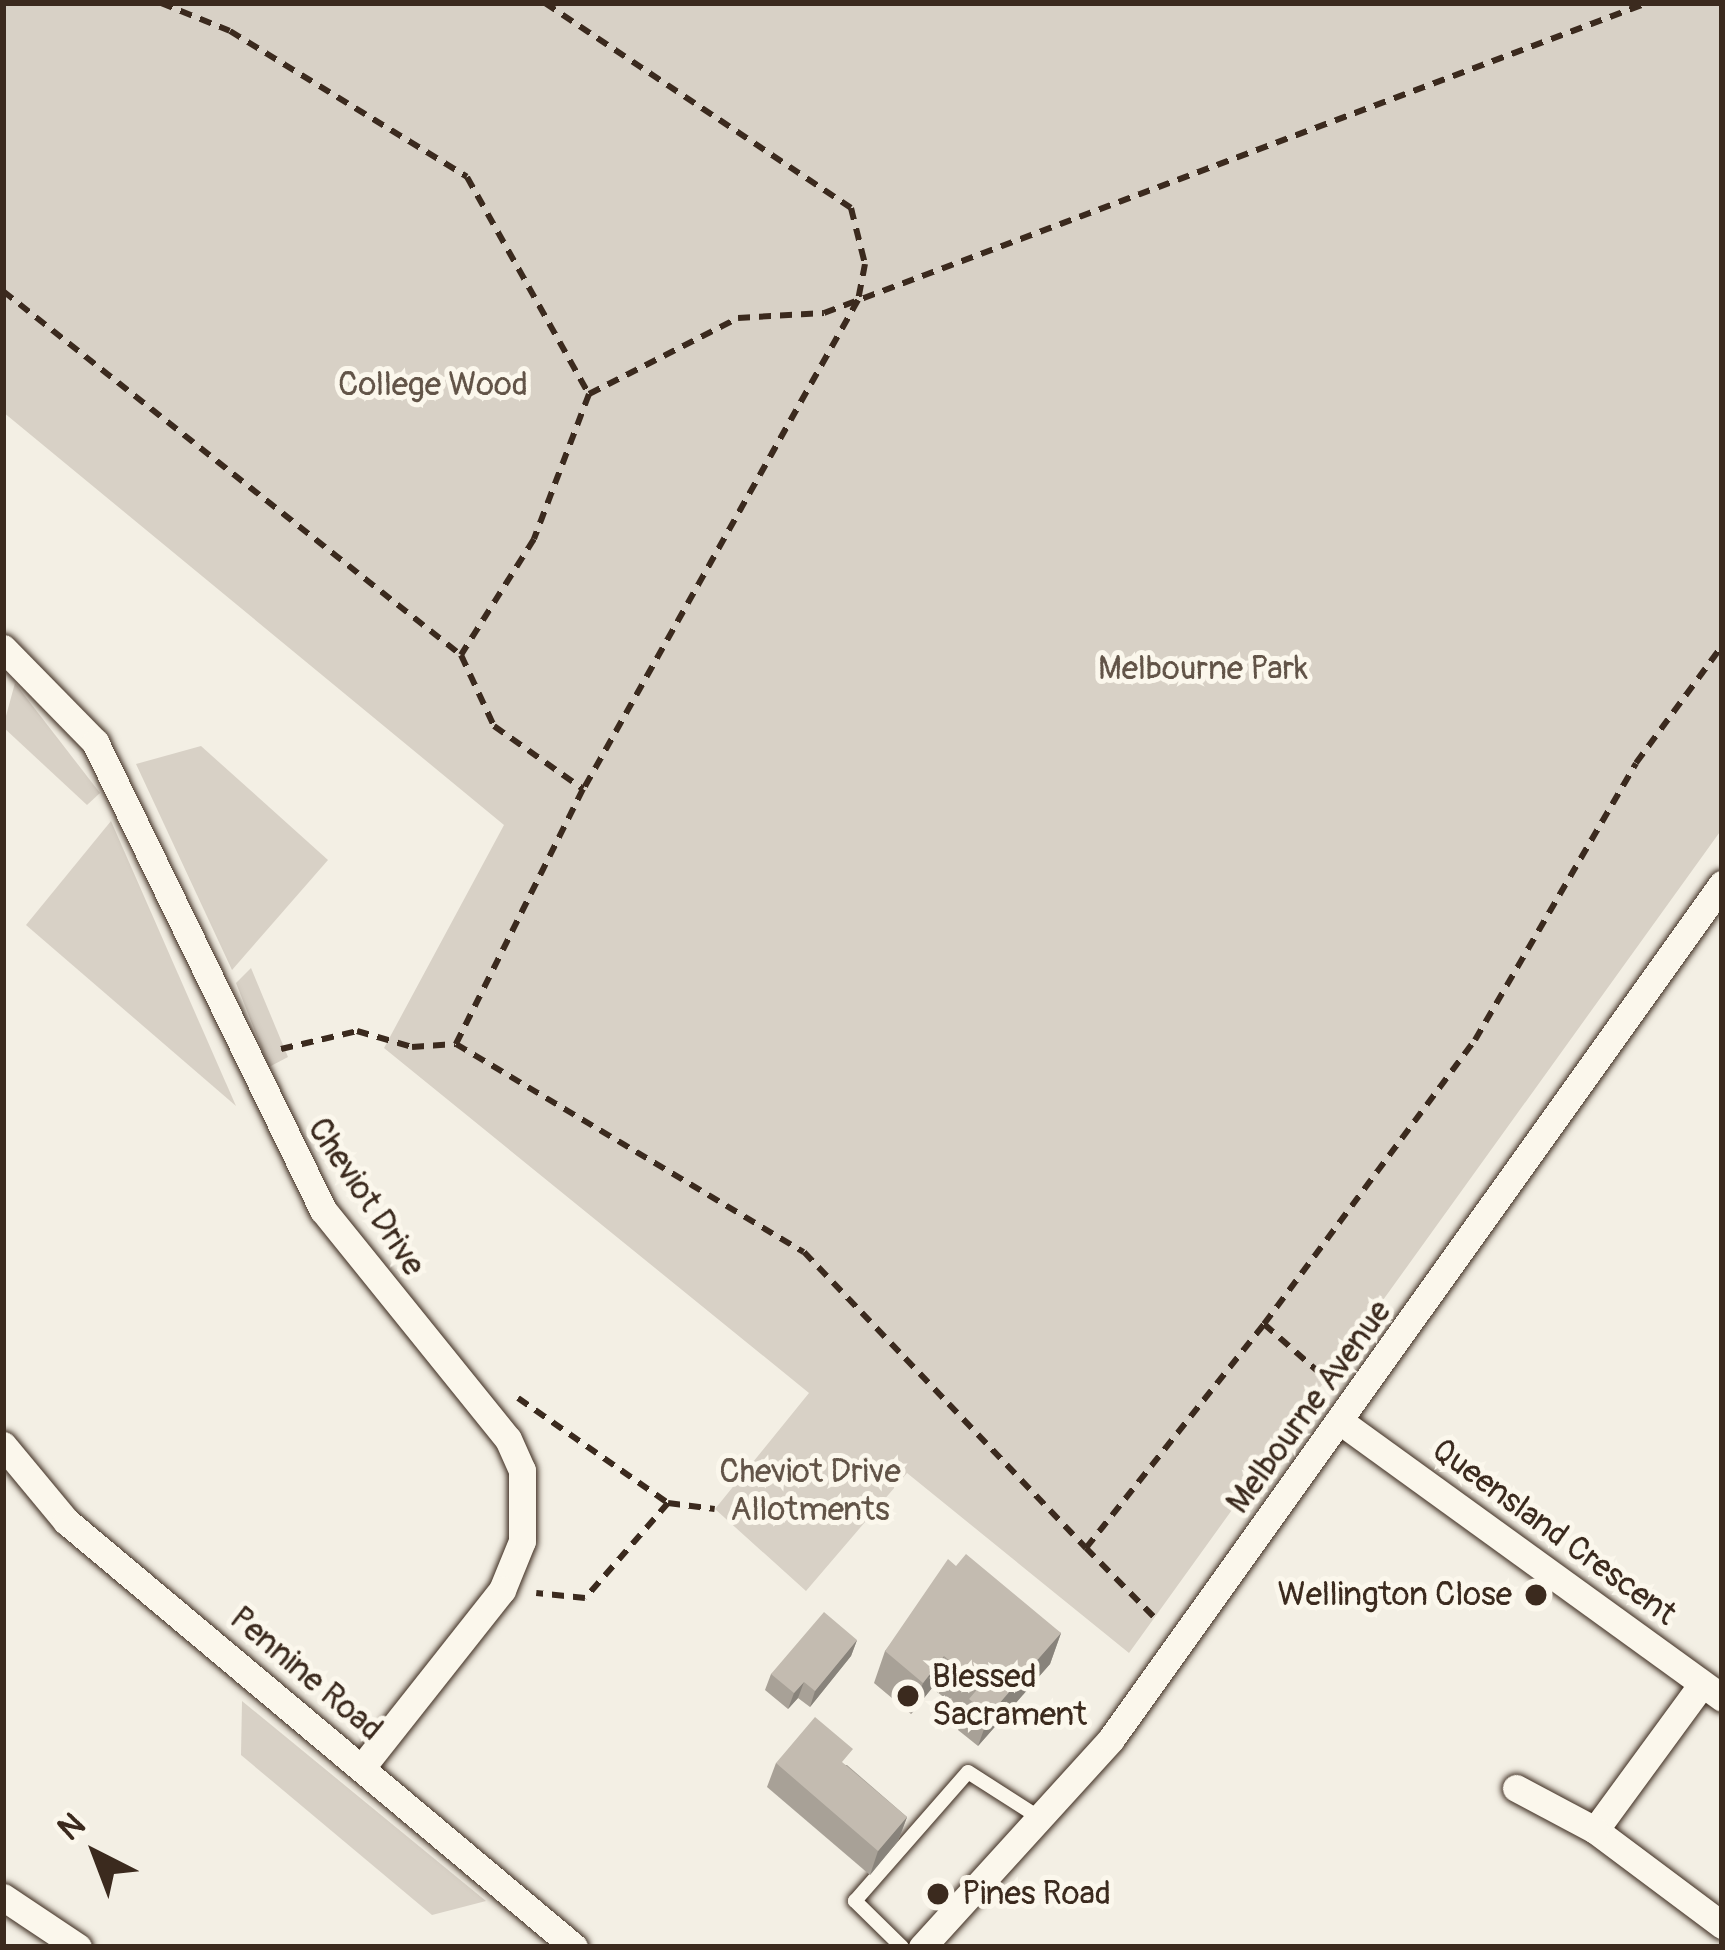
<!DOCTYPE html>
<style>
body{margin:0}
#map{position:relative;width:1725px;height:1950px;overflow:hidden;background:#f3efe4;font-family:Pangolin,sans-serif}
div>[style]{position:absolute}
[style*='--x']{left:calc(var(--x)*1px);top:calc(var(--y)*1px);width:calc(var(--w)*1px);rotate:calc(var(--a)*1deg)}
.green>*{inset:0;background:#d8d1c6}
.path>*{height:6px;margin-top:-3px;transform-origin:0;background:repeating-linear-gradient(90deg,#3b2a1e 0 12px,transparent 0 21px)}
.roads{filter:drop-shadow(0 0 3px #3b2a1e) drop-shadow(0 0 3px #3b2a1e)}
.lane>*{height:14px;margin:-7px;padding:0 7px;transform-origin:7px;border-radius:7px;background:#fbf7ec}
.street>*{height:27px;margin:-13.5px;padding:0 13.5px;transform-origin:13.5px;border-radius:13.5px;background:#fbf7ec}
.wall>*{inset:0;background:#a8a197}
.shaded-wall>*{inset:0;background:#88837b}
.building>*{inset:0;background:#c3bbb0}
.dots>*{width:33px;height:33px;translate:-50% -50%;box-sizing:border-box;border:6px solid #fbf7ec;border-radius:50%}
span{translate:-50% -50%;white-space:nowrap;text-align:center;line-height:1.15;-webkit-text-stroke:10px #fbf7ec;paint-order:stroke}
.park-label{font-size:33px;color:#625448}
.street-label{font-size:33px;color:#3b2a1e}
.poi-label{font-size:33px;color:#3b2a1e}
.right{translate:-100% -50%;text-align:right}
.left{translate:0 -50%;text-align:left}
.frame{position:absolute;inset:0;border:6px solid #3b2a1e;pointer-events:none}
.north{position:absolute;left:36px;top:1794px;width:120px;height:120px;-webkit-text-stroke:9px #fbf7ec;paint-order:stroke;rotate:318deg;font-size:33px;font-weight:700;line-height:48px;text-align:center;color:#3b2a1e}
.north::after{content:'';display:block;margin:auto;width:42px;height:54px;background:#3b2a1e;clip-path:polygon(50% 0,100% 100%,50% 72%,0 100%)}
</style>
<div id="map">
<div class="green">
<div style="clip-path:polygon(3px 3px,1722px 3px,1722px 829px,1129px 1653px,907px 1473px,806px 1591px,715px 1509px,809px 1393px,384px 1048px,504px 825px,3px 412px)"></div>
<div style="clip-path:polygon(15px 683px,100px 793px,87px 805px,3px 727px)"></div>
<div style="clip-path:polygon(201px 746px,328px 860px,232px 970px,136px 764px)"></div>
<div style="clip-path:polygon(111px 821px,236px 1106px,26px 925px)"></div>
<div style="clip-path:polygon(251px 968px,288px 1057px,269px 1067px,236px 983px)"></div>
<div style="clip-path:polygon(242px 1701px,486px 1901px,432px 1915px,241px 1755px)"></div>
</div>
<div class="path">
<div style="--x:161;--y:3;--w:74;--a:22.1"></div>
<div style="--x:230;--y:31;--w:278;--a:31.6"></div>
<div style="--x:467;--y:177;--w:249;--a:60.7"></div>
<div style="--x:589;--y:394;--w:155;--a:110.8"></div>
<div style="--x:534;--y:539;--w:137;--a:122.2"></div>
<div style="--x:545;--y:3;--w:368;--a:33.8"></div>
<div style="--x:851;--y:208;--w:58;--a:76"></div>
<div style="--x:865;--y:264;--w:37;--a:101"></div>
<div style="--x:858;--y:300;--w:560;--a:119.31"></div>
<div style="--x:3;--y:291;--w:585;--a:38.48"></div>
<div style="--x:461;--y:655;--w:78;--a:65.1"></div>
<div style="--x:494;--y:726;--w:109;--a:35.3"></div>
<div style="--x:583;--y:789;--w:285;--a:116.5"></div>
<div style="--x:456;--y:1044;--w:405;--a:30.9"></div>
<div style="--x:804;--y:1252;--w:409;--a:46.4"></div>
<div style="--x:1086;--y:1548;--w:286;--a:-51.5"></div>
<div style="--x:1264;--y:1324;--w:89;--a:41.4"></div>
<div style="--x:589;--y:394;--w:167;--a:-27"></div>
<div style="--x:738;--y:318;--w:86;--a:-3.3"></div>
<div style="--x:824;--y:313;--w:879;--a:-20.64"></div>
<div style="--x:281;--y:1049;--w:78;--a:-13.3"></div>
<div style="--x:357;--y:1031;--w:57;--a:16.2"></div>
<div style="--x:412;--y:1047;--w:43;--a:-4"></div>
<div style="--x:1264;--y:1324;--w:354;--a:-53.4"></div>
<div style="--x:1475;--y:1040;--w:320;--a:-59.8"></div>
<div style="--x:1636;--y:763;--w:145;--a:-53.7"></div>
<div style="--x:518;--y:1398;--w:183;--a:35"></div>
<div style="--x:668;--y:1503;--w:126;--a:131.1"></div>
<div style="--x:585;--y:1598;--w:49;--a:-174.2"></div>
<div style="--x:668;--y:1503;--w:47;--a:7.3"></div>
<div style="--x:1086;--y:1548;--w:104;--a:45.4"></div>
</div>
<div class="roads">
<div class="lane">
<div style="--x:902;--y:1947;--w:66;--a:-135.6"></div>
<div style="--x:855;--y:1901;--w:171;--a:-48.8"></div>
<div style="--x:968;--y:1772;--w:85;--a:32.6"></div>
</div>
<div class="street">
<div style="--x:3;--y:648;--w:132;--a:45.6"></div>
<div style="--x:95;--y:742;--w:521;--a:64.03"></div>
<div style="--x:323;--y:1210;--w:294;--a:51.1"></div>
<div style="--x:508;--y:1439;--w:34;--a:66"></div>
<div style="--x:522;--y:1470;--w:71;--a:90"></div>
<div style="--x:522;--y:1541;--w:53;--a:112.2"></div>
<div style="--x:502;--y:1590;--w:226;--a:128.3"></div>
<div style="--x:1344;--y:1424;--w:467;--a:35.9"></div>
<div style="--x:3;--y:1445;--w:99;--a:50.3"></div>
<div style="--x:66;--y:1521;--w:663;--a:39.98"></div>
<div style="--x:1702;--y:1684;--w:181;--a:126.2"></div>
<div style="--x:1595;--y:1830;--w:159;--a:36.8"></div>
<div style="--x:1516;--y:1788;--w:89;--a:28"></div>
<div style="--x:3;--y:1897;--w:90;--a:33.7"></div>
<div style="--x:922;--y:1947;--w:281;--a:-47.7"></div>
<div style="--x:1111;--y:1739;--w:1051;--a:-54.45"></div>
</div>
</div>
<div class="wall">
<div style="clip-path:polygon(956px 1566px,1061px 1633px,1050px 1664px,978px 1746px,958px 1730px,964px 1713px,932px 1688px,911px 1714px,874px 1683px,885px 1651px)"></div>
<div style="clip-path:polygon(857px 1640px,851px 1656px,810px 1707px,798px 1698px,788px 1709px,765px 1690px,771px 1674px)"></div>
<div style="clip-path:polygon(776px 1763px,847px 1765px,907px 1817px,898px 1841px,870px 1875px,767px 1787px)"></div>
</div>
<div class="shaded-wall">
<div style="clip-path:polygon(1061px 1633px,1050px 1664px,978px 1746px,989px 1715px)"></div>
<div style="clip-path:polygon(857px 1640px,851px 1656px,810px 1707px,815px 1691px)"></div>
<div style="clip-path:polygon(944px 1656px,932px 1688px,911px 1714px,923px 1683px)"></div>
<div style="clip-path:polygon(804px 1682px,798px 1698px,788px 1709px,794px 1693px)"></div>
<div style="clip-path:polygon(907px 1817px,898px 1841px,870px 1875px,878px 1851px)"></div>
</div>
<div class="building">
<div style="clip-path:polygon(966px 1554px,1061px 1633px,989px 1715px,969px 1699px,980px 1686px,944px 1656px,923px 1683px,885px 1651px,948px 1559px,956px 1566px)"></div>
<div style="clip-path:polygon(824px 1612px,857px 1640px,815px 1691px,804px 1682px,794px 1693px,771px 1674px)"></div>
<div style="clip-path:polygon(815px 1717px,853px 1749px,842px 1762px,907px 1817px,878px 1851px,776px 1763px)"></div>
</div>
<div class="dots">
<div style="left:1536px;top:1595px;background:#3b2a1e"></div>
<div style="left:908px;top:1696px;background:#3b2a1e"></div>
<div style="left:938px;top:1894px;background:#3b2a1e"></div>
</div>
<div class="park-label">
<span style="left:433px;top:385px">College Wood</span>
<span style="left:1203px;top:669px">Melbourne Park</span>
<span style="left:810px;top:1491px">Cheviot Drive<br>Allotments</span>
</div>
<div class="street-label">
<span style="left:366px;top:1197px;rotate:56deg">Cheviot Drive</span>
<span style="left:1309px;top:1407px;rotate:-54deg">Melbourne Avenue</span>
<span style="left:1554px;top:1532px;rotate:36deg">Queensland Crescent</span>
<span style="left:306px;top:1674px;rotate:40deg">Pennine Road</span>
</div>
<div class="poi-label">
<span class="right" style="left:1512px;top:1595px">Wellington Close</span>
<span class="left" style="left:932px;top:1696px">Blessed<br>Sacrament</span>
<span class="left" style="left:962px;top:1894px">Pines Road</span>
</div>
<div class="frame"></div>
<div class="north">N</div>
</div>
